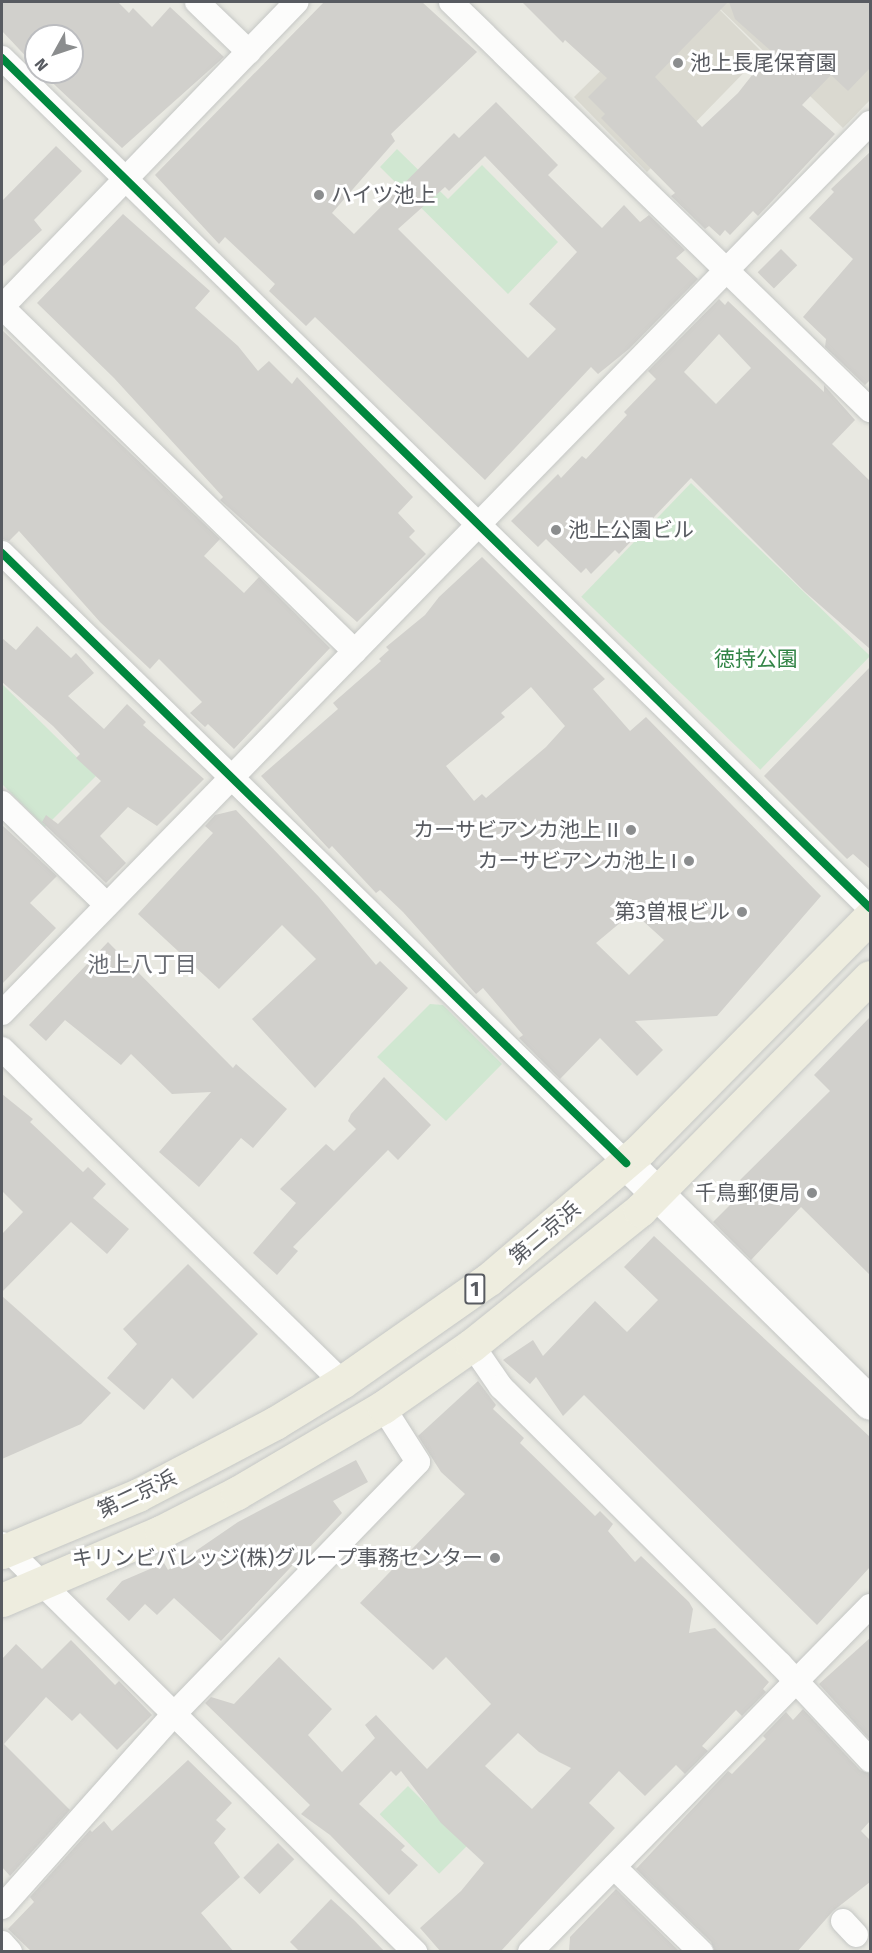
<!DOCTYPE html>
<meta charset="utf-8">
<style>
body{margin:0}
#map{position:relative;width:872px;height:1953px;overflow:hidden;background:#e9e9e2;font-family:"Fira Sans","Noto Sans JP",sans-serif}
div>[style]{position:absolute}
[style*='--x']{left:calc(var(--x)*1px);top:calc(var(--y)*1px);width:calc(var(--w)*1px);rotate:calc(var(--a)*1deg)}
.education>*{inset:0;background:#dad9d0}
.green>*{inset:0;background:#d0e7d1;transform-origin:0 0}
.building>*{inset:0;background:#d1d0cc;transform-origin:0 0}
.roads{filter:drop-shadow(0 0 2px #c5c7c5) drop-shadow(0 0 2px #c5c7c5)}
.street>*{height:24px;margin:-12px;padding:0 12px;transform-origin:12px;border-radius:12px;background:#fcfcfb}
.secondary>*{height:33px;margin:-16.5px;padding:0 16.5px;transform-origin:16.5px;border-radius:16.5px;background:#fcfcfb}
.highway>*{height:33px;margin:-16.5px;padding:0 16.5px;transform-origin:16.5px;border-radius:16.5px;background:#eeeddf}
.cycleway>*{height:8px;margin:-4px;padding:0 4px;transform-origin:4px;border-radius:4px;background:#00873e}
.dots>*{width:16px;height:16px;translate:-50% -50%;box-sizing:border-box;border:3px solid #fff;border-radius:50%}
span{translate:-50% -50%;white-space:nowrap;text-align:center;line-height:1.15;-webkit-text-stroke:6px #fff;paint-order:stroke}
.shield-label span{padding:2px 4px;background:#fff;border:2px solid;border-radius:4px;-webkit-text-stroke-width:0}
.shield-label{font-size:20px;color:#585b61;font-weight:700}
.poi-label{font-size:21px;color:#585b61}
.left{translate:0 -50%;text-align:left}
.right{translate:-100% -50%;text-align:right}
.park-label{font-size:21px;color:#338547}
.street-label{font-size:21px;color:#585b61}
.neighbourhood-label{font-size:22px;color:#696c73}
.frame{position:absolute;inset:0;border:3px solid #585b61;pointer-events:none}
.north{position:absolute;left:24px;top:24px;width:60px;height:60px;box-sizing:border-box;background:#fff;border:2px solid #bcbdc0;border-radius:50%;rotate:230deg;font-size:16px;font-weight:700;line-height:24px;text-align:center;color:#585b61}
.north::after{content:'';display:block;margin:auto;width:21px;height:27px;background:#8b8d8e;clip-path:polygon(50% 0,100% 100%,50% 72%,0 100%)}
</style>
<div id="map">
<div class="education">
<div style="clip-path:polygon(670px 2px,712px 2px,763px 53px,647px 172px,574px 97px)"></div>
<div style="clip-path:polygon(713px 2px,870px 2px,870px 100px,843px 128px)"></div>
</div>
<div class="green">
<div style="clip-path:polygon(397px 149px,448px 199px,482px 165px,558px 242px,508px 294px,380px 167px)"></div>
<div style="left:691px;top:483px;width:249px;height:158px;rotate:44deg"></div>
<div style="clip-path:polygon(2px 684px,96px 776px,45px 827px,2px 784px)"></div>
<div style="clip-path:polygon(430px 1004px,443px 1005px,502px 1064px,446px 1121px,377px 1057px)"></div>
<div style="left:408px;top:1786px;width:84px;height:40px;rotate:45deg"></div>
</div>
<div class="building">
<div style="clip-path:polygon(2px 2px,118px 2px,129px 13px,133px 8px,152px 27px,170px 7px,224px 57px,122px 148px,41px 72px,72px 72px,72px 36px,36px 36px,36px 67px,2px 31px)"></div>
<div style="clip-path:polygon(evenodd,324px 2px,422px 2px,477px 52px,391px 134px,395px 141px,332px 213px,354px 234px,454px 133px,459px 138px,496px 102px,558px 165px,548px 175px,602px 228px,624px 205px,640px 222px,649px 215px,685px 250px,676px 258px,698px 279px,629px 349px,598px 374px,591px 367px,485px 480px,315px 317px,306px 326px,269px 291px,275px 284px,225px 237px,219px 244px,155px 175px,324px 2px,485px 156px,577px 252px,529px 304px,556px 329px,528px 358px,398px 229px,445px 187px,449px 191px,485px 156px)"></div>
<div style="clip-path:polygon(522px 2px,728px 2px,655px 77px,702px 127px,738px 93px,771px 51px,735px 19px,729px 2px,870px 2px,870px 68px,848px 91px,831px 75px,802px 105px,835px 134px,758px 216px,753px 211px,730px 235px,725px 230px,720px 236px,709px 226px,705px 229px,671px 196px,675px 193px,601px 118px,605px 114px,588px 97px,607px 78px,565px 40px,563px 43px)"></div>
<div style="clip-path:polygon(56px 146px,82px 171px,34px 220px,42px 230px,2px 267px,2px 201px)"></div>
<div style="clip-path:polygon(870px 152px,870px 380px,865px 385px,825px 347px,826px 339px,803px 317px,853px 259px,809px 218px,834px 192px,831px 189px)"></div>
<div style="clip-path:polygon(123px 214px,210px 291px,195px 308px,238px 346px,258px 371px,269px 361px,292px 384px,297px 377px,413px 497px,398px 513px,415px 531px,409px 537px,426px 554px,357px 622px,220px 500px,223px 497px,114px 378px,37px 303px)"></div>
<div style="left:781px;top:249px;width:23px;height:33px;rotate:45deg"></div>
<div style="clip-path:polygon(evenodd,719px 299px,725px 305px,728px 301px,824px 392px,824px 385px,855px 420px,832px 444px,870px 481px,870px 649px,804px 591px,691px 478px,619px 554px,615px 550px,591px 574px,586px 568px,581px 573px,546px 539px,538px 547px,511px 521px,558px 474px,561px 478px,582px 456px,586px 459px,627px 415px,624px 412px,656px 379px,648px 371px,719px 299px,719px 334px,751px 368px,716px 404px,684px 372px,719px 334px)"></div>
<div style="clip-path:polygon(2px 330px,220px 539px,204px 556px,244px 593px,259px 577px,330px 648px,234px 749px,208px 724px,205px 727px,190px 713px,202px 702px,159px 659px,150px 669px,100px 622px,19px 531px,9px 541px,2px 539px)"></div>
<div style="clip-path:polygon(evenodd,482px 557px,605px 679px,593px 689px,630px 731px,646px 717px,821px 896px,717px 1016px,635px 1021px,663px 1050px,637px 1076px,600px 1038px,560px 1079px,519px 1038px,523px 1035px,483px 988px,476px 994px,403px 912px,380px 890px,376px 893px,332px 846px,329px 849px,261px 776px,338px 709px,333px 703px,381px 661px,379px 659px,389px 650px,386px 647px,425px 615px,439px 597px,482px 557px,531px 687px,565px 726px,546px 747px,486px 798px,482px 794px,474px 801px,446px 766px,505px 717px,501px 713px,531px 687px,482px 557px,633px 912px,664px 940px,629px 975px,596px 943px,633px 912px)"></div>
<div style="clip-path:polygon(37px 626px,71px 658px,76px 653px,94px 673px,68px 696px,104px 729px,127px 704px,146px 722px,143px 725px,204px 779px,157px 826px,128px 807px,100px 836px,126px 863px,106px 883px,42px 822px,46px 815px,58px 824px,101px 781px,76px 758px,80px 754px,53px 726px,2px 682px,2px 638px,16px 650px)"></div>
<div style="clip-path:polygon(870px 667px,870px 869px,853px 854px,847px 859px,764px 776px)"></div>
<div style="clip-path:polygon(236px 810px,319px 897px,376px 965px,380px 961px,408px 988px,315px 1088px,252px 1019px,316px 959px,282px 925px,219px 989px,138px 914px,213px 833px,205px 826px,215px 815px)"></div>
<div style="clip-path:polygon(2px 825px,57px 876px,30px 903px,56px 928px,2px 984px)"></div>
<div style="clip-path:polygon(108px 942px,233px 1068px,236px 1064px,287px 1109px,253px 1148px,241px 1138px,199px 1187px,159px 1152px,211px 1092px,172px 1094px,131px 1054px,121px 1065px,65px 1020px,46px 1041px,29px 1025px)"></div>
<div style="clip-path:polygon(870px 1017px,870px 1275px,801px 1207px,751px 1260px,713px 1222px,747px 1188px,740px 1180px,830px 1091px,814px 1075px)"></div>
<div style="clip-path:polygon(384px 1077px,431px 1125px,398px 1160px,388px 1150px,293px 1247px,298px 1251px,277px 1275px,253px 1253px,296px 1203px,280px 1189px,326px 1144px,334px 1151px,356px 1129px,348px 1121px,351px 1114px)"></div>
<div style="clip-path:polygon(2px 1094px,33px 1119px,30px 1122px,83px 1172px,88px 1167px,106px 1184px,93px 1198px,129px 1229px,107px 1254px,71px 1222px,2px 1292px,2px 1234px,23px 1212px,2px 1191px)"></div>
<div style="clip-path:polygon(654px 1236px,870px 1437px,870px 1567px,817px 1625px,584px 1395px,563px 1416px,536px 1377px,530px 1384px,503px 1360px,533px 1340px,543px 1356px,595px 1301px,627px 1332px,658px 1300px,624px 1267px)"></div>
<div style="clip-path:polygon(188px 1264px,258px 1334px,193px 1399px,172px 1378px,144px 1410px,107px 1378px,137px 1344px,123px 1329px)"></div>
<div style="clip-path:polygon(2px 1296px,111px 1393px,81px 1424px,2px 1459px)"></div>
<div style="clip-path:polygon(evenodd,478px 1381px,496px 1405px,493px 1409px,524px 1438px,520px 1443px,595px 1516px,600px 1511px,613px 1524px,608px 1531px,635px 1562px,641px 1556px,689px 1602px,693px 1609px,689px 1633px,715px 1628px,769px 1682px,763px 1689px,766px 1692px,742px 1716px,736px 1710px,702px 1746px,708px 1751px,685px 1774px,676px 1765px,645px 1796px,619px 1771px,589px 1803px,615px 1828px,500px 1952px,441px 1952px,420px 1928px,461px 1891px,484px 1863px,441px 1823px,401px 1771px,396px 1776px,391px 1771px,359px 1804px,405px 1846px,401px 1850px,418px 1865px,389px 1895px,330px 1835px,301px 1814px,310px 1805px,205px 1703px,211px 1697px,234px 1704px,279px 1657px,332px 1709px,308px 1735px,342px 1772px,375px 1738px,365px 1725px,376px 1715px,427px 1769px,491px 1704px,446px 1657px,433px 1670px,360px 1603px,465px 1494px,441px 1472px,418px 1436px,478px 1381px,518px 1733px,539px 1752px,571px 1768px,532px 1809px,485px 1766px,518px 1733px)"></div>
<div style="clip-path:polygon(356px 1460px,368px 1482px,333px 1501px,342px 1513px,221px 1641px,174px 1598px,157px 1615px,145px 1604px,129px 1621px,106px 1599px,122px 1581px,164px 1563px,168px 1570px,238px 1522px)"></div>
<div style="clip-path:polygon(870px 1638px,870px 1740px,819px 1684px)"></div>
<div style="clip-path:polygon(71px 1640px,115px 1685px,119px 1681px,152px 1715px,117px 1750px,80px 1713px,72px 1721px,46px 1697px,4px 1744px,70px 1810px,10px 1876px,2px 1867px,2px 1659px,16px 1644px,42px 1669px)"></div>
<div style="clip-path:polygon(803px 1709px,860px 1770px,870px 1774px,870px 1821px,861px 1831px,870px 1840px,870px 1882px,833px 1911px,797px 1952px,715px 1952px,711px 1942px,636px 1869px,728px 1771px,732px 1774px,766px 1739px,763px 1736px,786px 1712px,793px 1720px)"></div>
<div style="clip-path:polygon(188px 1760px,232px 1803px,216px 1820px,226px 1829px,214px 1843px,240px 1877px,201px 1913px,234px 1952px,32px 1952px,8px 1929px,34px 1902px,30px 1897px,90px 1830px,92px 1832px,104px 1821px,112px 1831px)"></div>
<div style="left:278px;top:1843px;width:23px;height:49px;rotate:45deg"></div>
<div style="clip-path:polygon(616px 1889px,680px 1952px,569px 1952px,570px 1937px)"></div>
<div style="clip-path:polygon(331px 1899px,355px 1921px,385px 1952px,300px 1952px,290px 1942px)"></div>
</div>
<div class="roads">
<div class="street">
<div style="--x:197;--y:2;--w:72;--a:43.9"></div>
<div style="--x:451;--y:2;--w:585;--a:44.24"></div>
<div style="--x:2;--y:58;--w:1215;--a:44.4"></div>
<div style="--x:2;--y:307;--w:493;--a:44.3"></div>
<div style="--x:2;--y:307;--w:424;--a:-46"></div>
<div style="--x:2;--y:553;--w:873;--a:44.35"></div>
<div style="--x:2;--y:803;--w:146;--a:44.2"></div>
<div style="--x:2;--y:1013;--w:1243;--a:-45.72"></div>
<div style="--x:2;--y:1049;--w:476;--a:44.4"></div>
<div style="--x:472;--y:1345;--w:51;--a:55.4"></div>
<div style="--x:501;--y:1387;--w:393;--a:44.8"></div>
<div style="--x:780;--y:1664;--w:132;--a:46.8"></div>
<div style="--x:2;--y:1544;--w:581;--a:44.65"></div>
<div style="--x:614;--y:1867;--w:122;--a:44.3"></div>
<div style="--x:2;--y:1907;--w:260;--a:-48.3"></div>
<div style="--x:175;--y:1713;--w:349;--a:-45.9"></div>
<div style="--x:418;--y:1462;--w:65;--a:-122.5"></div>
<div style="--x:843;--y:1921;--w:19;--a:47"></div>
<div style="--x:2;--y:1943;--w:12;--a:48"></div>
<div style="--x:530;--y:1952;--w:485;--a:-45.5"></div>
</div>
<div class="secondary">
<div style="--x:626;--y:1163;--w:342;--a:44.5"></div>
</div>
<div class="highway">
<div style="--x:2;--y:1552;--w:147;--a:-22.7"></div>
<div style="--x:138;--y:1495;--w:155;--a:-27.7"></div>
<div style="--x:275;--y:1423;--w:79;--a:-31.5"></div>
<div style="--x:342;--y:1382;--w:179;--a:-35"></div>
<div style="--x:489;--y:1279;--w:199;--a:-40.5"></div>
<div style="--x:640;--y:1150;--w:327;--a:-45.4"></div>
<div style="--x:2;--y:1600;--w:173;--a:-23.2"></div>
<div style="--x:161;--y:1532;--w:85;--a:-27.2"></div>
<div style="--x:237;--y:1493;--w:169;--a:-30.5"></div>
<div style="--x:383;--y:1407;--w:108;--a:-34.9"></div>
<div style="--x:472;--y:1345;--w:216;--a:-38.8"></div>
<div style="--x:640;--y:1210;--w:327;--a:-45.4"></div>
</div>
</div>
<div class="cycleway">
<div style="--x:2;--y:58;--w:1215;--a:44.4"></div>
<div style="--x:2;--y:553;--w:873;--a:44.35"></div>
</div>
<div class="dots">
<div style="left:678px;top:63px;background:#8b8d8e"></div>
<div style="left:319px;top:195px;background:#8b8d8e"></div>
<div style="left:556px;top:530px;background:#8b8d8e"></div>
<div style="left:631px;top:830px;background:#8b8d8e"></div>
<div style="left:689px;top:861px;background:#8b8d8e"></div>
<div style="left:742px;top:912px;background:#8b8d8e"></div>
<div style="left:812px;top:1193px;background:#8b8d8e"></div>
<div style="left:495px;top:1558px;background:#8b8d8e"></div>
</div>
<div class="shield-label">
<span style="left:475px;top:1289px">1</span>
</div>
<div class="poi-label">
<span class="left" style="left:690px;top:63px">池上長尾保育園</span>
<span class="left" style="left:331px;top:195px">ハイツ池上</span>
<span class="left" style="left:568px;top:530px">池上公園ビル</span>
<span class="right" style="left:619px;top:830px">カーサビアンカ池上 II</span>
<span class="right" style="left:677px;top:861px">カーサビアンカ池上 I</span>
<span class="right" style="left:730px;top:912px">第3曽根ビル</span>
<span class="right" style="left:800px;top:1193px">千鳥郵便局</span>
<span class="right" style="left:483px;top:1558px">キリンビバレッジ(株)グループ事務センター</span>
</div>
<div class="park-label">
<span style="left:756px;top:659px">徳持公園</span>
</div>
<div class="street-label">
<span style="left:545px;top:1233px;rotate:-40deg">第二京浜</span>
<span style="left:137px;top:1494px;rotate:-25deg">第二京浜</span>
</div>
<div class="neighbourhood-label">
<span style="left:142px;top:965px">池上八丁目</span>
</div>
<div class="frame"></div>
<div class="north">N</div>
</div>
